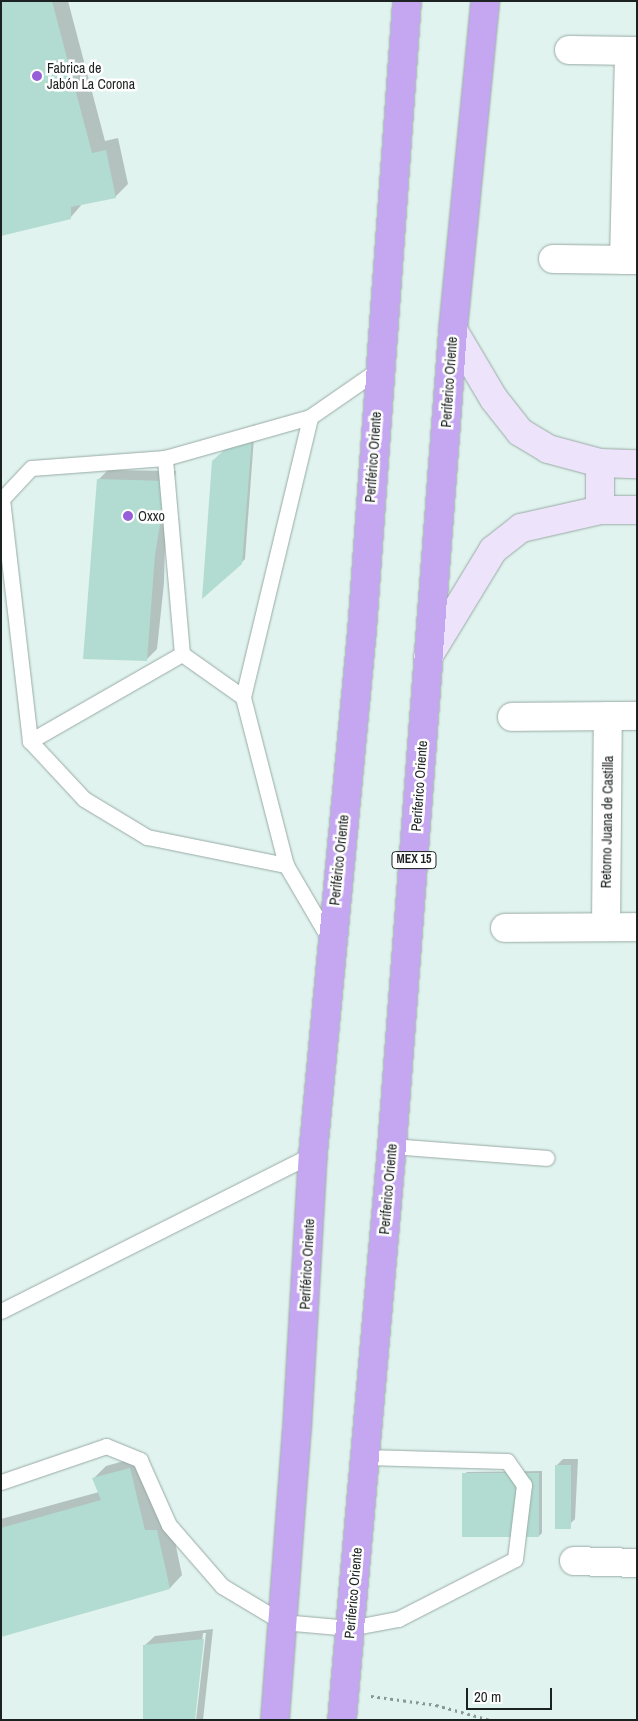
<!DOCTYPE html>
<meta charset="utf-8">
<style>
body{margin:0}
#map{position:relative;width:638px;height:1721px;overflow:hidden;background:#e0f3ee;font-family:"Archivo Narrow",sans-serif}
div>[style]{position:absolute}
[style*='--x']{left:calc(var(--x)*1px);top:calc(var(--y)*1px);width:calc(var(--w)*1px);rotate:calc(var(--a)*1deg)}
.shadow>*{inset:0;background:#0003}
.building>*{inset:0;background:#b2dcd1;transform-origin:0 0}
.path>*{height:3px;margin-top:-1.5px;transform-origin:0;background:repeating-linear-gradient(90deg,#8a9794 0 2.5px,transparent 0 6.5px)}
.roads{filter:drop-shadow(0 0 1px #99aaa5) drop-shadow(0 0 1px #99aaa5)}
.lane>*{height:15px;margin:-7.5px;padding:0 7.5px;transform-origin:7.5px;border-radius:7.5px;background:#fff}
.street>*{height:28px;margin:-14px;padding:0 14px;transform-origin:14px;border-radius:14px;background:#fff}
.secondary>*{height:28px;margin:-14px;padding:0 14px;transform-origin:14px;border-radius:14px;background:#ede4fb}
.highway>*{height:28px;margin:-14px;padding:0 14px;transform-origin:14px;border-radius:14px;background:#c4a6f1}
.dots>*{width:14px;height:14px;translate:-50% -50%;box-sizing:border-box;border:2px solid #fff;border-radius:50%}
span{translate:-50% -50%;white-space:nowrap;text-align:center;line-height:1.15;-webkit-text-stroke:5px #fff;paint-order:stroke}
.shield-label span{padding:1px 4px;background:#fff;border:1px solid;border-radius:4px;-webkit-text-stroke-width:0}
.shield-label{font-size:12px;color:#1c2221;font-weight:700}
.poi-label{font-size:14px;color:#1c2221}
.left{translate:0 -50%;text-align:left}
.street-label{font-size:14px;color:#1c2221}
.frame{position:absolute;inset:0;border:2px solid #1c2221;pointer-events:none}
.scale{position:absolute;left:466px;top:1688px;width:86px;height:22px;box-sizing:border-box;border:2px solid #1c2221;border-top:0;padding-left:6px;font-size:15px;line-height:18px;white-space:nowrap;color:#1c2221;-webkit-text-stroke:4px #fff;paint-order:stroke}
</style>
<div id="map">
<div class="shadow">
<div style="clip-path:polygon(1px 1px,68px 1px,105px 141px,118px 138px,128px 184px,115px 197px,83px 203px,71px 217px)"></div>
<div style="clip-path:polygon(255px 424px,245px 559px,241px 563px,217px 457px)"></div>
<div style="clip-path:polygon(108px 470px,176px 471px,165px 543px,164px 583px,157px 649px,147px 659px,85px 658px,98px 480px)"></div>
<div style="clip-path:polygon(142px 1456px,158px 1518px,170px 1518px,182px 1575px,170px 1588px,1px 1636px,1px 1519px,99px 1492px,94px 1478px,106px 1466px)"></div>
<div style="clip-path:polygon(563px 1459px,578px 1459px,575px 1519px,568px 1526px,556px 1466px)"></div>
<div style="clip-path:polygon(542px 1471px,542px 1533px,539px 1536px,463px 1475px,467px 1472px)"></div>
<div style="clip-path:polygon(213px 1629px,203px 1720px,196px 1720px,206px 1633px,203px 1633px,193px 1720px,144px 1646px,155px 1636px)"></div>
</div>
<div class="building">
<div style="clip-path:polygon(1px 1px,52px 1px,92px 153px,106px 150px,116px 198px,71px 207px,71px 219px,1px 236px)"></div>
<div style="clip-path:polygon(253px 425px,242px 564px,202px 599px,212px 461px)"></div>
<div style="clip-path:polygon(97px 479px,167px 481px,155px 555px,147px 661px,83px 659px)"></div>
<div style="left:555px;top:1465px;width:16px;height:64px"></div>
<div style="clip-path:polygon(130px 1468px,145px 1530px,157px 1530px,170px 1589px,1px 1637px,1px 1528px,101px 1500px,92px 1478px)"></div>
<div style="left:539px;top:1473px;width:64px;height:77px;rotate:90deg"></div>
<div style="clip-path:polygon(204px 1639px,195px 1720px,143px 1720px,143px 1645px)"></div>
</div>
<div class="path">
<div style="--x:371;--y:1696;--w:66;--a:7.9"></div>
<div style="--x:436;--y:1705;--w:56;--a:15.5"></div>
</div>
<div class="roads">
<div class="lane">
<div style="--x:165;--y:458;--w:134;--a:175.7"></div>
<div style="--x:31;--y:468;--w:42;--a:133.1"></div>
<div style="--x:2;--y:499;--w:244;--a:83.4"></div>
<div style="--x:30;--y:741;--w:79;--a:47"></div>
<div style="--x:84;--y:799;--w:74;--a:31.1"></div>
<div style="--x:147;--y:837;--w:142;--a:11.4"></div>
<div style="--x:243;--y:697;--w:75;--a:-144.8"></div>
<div style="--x:182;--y:654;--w:197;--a:-95"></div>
<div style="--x:165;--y:458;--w:151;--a:-15.8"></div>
<div style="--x:30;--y:741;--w:175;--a:-29.8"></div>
<div style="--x:331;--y:942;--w:89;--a:-120.3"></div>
<div style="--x:286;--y:865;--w:173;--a:-104.4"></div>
<div style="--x:243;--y:697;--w:288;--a:-76.5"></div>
<div style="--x:310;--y:417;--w:83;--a:-34.7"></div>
<div style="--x:392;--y:1146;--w:155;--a:4.4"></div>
<div style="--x:1;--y:1311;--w:349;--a:-26.7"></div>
<div style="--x:1;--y:1482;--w:111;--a:-18.9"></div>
<div style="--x:106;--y:1446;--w:37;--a:22"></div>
<div style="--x:140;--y:1460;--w:71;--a:66"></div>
<div style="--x:169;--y:1525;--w:81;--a:49"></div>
<div style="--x:222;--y:1586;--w:70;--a:31"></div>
<div style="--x:282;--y:1622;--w:68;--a:5"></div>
<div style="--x:350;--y:1628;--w:49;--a:-10.6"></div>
<div style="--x:398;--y:1619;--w:131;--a:-27.1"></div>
<div style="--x:515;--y:1559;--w:75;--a:-83.1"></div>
<div style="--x:524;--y:1485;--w:29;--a:-125"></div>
<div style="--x:507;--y:1461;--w:143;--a:-178.4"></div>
</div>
<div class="street">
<div style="--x:569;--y:50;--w:68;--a:0.8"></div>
<div style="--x:553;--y:259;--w:84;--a:0.7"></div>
<div style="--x:624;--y:260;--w:209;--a:-88.6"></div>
<div style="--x:512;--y:717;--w:125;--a:-0.5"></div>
<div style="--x:606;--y:927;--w:211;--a:-89.5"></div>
<div style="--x:505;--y:928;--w:132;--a:-0.4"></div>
<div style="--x:574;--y:1561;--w:63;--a:1.8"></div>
</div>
<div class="secondary">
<div style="--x:453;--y:330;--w:80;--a:59.3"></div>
<div style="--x:494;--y:399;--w:42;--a:51.8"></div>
<div style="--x:520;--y:432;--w:33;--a:31"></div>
<div style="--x:548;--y:449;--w:54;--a:15.1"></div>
<div style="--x:600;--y:463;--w:37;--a:2"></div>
<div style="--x:600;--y:510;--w:47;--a:-90"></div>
<div style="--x:428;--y:657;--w:125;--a:-58.7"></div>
<div style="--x:493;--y:550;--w:36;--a:-38"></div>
<div style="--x:521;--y:528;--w:81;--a:-12.8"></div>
<div style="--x:600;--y:510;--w:37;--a:0"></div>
</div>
<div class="highway">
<div style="--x:275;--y:1720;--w:292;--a:-85.7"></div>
<div style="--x:297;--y:1429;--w:275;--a:-86.7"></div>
<div style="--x:313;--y:1154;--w:525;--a:-84.65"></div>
<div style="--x:362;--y:631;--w:632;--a:-85.91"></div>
<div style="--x:342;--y:1720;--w:576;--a:-85.02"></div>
<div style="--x:392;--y:1146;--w:818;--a:-85.72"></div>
<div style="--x:453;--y:330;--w:331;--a:-84.4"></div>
</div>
</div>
<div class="dots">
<div style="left:37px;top:76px;background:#965ed7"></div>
<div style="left:128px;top:516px;background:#965ed7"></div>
</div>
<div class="shield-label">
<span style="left:414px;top:860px">MEX 15</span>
</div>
<div class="poi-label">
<span class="left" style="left:47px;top:76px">Fabrica de<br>Jabón La Corona</span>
<span class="left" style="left:138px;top:516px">Oxxo</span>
</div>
<div class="street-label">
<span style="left:449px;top:382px;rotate:-86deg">Periferico Oriente</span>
<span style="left:373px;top:457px;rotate:-86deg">Periférico Oriente</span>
<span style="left:419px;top:786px;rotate:-86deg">Periferico Oriente</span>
<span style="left:607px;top:822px;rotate:-89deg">Retorno Juana de Castilla</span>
<span style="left:339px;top:860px;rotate:-84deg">Periférico Oriente</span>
<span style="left:388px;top:1189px;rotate:-85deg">Periferico Oriente</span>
<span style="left:307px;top:1264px;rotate:-87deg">Periférico Oriente</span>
<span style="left:353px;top:1593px;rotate:-85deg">Periferico Oriente</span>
</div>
<div class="frame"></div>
<div class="scale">20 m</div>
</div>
